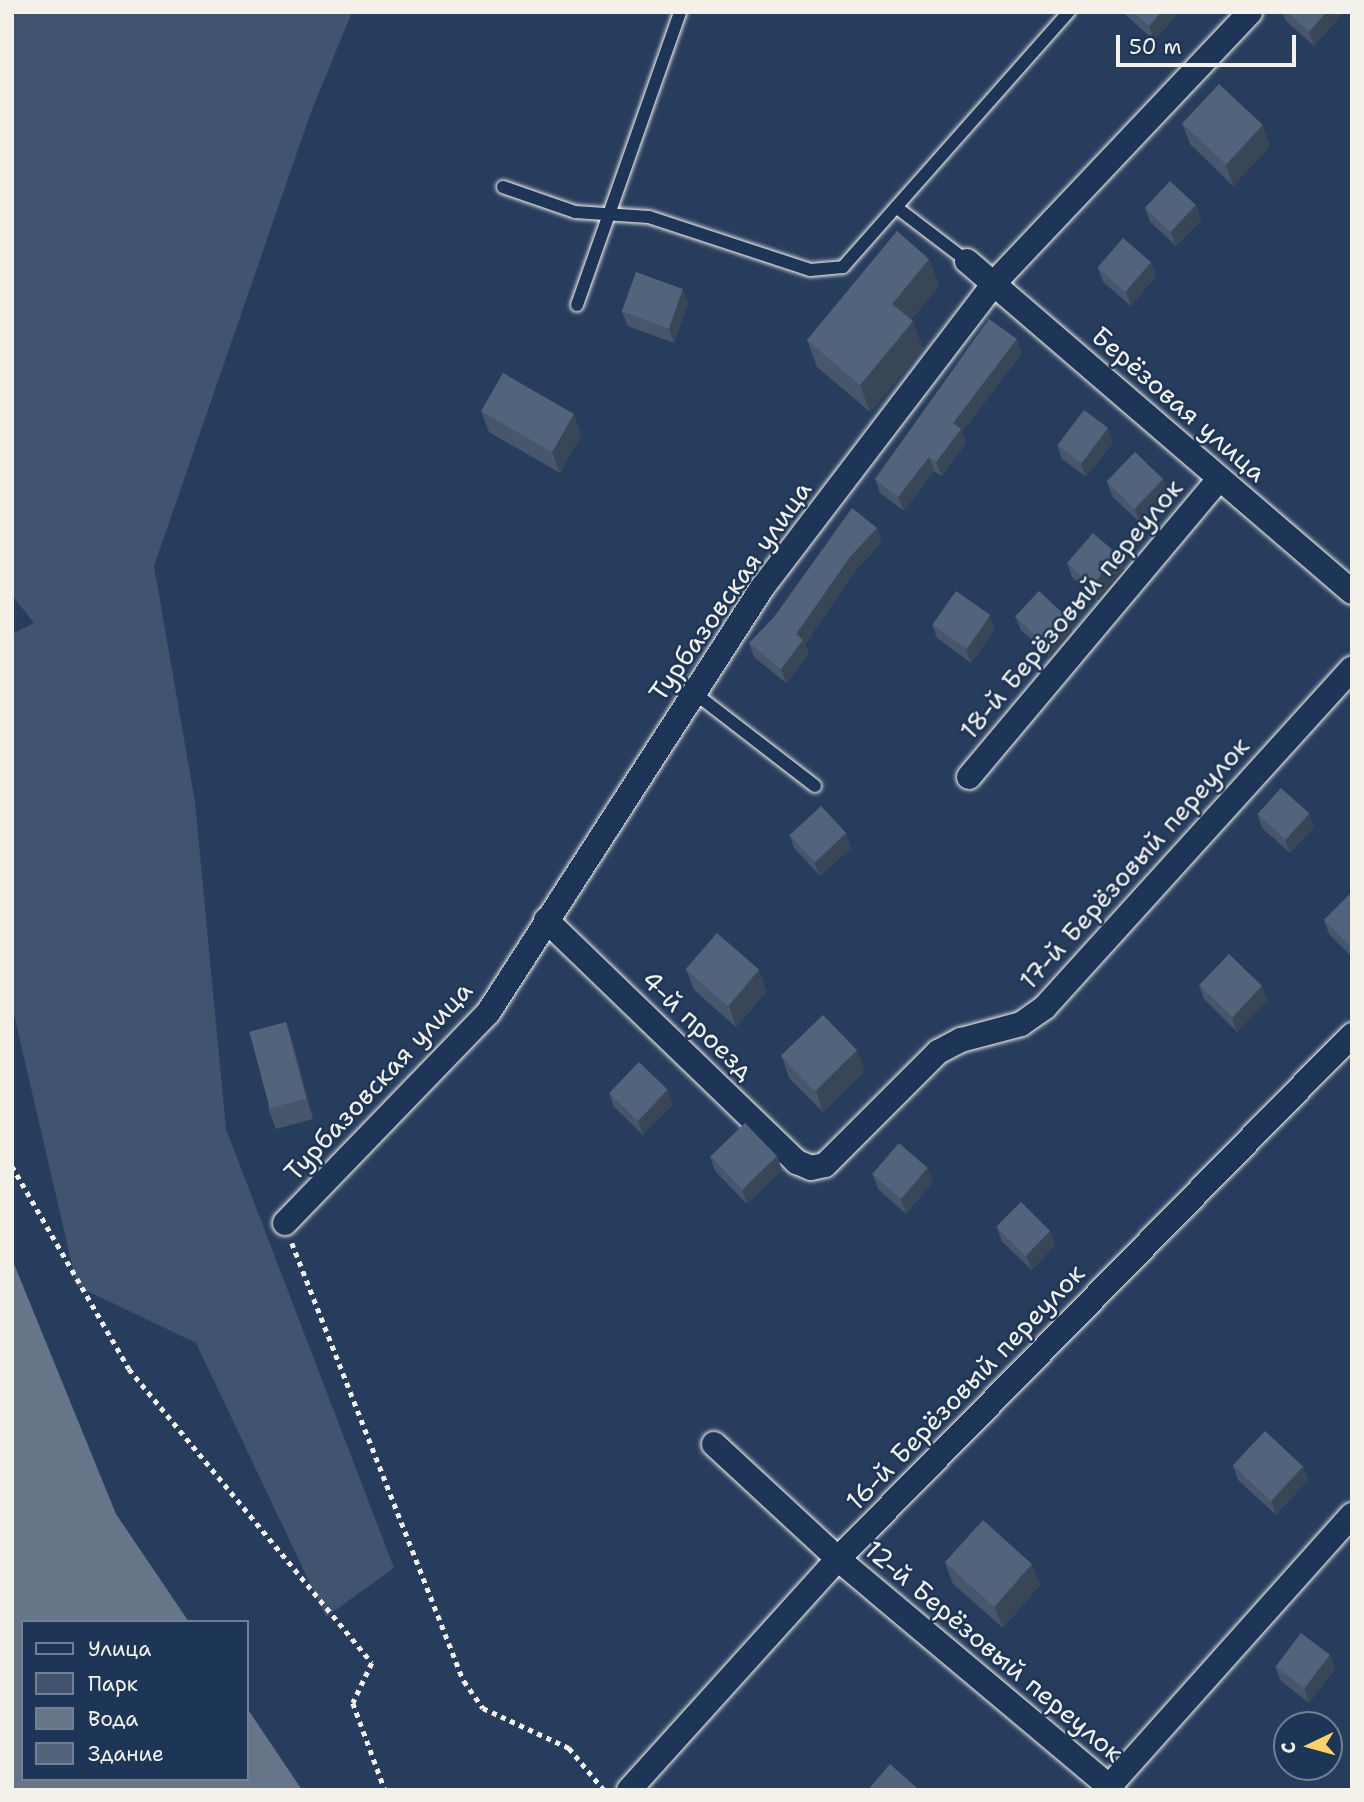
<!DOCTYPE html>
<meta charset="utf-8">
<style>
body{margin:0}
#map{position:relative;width:1364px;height:1802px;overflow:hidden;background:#263d5d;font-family:"Shantell Sans",sans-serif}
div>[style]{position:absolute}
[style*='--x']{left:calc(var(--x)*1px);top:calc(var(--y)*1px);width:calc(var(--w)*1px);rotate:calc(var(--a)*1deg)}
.green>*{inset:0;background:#40546f}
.water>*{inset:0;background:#677588}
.path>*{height:4.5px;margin-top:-2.25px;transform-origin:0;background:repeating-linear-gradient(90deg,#f4f1e8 0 5px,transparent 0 10px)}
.roads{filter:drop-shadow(0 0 2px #f4f1e8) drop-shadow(0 0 2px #f4f1e8)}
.lane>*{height:12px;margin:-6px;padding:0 6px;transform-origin:6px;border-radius:6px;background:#1d3557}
.street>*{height:24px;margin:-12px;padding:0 12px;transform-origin:12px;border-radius:12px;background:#1d3557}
.wall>*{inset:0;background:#47566a}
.shaded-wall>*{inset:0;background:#394656}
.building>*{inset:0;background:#52647b;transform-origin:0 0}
span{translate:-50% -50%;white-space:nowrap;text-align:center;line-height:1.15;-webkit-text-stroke:5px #1d3557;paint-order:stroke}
.street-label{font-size:26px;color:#f4f1e8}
.frame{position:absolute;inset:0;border:14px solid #f4f1e8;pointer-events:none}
.legend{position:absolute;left:21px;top:1620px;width:228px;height:161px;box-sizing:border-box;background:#1d3557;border:2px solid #738091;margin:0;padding:9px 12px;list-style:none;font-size:21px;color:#f4f1e8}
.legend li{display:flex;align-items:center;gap:14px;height:35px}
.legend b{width:35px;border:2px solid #738091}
.north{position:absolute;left:1273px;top:1711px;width:70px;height:70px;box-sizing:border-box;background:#1d3557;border:2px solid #738091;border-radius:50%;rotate:265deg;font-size:19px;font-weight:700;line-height:28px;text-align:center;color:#f4f1e8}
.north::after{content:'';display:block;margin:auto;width:24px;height:32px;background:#ffd166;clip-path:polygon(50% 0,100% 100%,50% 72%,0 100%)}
.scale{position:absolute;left:1116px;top:35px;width:180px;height:32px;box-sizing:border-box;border:4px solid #f4f1e8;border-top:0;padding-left:9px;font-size:21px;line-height:24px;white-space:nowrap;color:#f4f1e8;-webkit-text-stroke:5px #1d3557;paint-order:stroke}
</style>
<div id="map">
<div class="green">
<div style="clip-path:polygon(12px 12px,352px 12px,311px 112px,154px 566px,195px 802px,226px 1129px,394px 1568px,326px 1617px,196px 1343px,77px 1286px,12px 1006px,12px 634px,34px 623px,12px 595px)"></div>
</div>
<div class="water">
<div style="clip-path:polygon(12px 1259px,116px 1514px,189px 1622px,23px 1622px,23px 1779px,247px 1779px,247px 1708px,302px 1790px,12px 1790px)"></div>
</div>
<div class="path">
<div style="--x:12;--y:1166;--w:234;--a:60"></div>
<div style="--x:129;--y:1369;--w:381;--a:50.4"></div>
<div style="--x:372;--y:1663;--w:44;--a:115.4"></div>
<div style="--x:353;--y:1703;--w:93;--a:69.8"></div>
<div style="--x:292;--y:1243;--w:471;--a:68.6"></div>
<div style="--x:464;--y:1681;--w:33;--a:55"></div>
<div style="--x:483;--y:1708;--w:95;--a:24.9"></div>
<div style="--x:569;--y:1748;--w:55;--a:50.2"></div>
</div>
<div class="roads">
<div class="lane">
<div style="--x:503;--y:187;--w:76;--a:19.1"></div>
<div style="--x:575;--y:212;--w:74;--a:3.9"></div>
<div style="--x:649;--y:217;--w:169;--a:18.2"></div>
<div style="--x:810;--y:270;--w:33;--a:-5"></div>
<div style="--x:843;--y:267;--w:341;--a:-48.5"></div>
<div style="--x:896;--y:207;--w:89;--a:37.3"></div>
<div style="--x:577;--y:305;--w:311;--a:-70.6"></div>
<div style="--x:693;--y:692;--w:154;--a:37.6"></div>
</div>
<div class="street">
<div style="--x:967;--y:261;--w:508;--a:40.69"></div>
<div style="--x:969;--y:777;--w:389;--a:-50"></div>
<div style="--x:546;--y:920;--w:349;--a:44"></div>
<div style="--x:797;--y:1162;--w:15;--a:23"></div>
<div style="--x:811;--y:1168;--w:14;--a:-12"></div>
<div style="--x:825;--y:1165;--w:160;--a:-45"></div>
<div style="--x:938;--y:1052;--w:26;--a:-28"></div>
<div style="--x:961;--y:1040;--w:62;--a:-14.9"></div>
<div style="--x:1021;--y:1024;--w:29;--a:-35"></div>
<div style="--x:1045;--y:1007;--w:457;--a:-47.8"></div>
<div style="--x:285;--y:1223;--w:292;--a:-46"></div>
<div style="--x:488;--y:1013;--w:506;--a:-57.19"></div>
<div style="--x:762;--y:588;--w:385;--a:-52.7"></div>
<div style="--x:995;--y:282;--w:371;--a:-46.6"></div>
<div style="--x:714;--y:1444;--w:169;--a:42.8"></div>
<div style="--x:838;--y:1559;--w:359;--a:40"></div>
<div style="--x:629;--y:1790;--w:312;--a:-47.9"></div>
<div style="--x:838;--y:1559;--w:734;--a:-45.55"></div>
<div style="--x:1106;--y:1790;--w:369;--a:-48.2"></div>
</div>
</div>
<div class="wall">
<div style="clip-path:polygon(1122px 12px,1175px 12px,1176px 16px,1154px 40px)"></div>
<div style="clip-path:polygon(1282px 12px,1344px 12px,1314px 46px,1285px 20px)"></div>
<div style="clip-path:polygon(1182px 123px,1270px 146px,1233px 186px,1190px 144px)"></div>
<div style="clip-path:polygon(1196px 205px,1201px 220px,1176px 246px,1150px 222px,1145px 208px)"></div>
<div style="clip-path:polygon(929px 259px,939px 286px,911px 320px,923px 349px,870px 412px,817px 367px,807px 340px)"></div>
<div style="clip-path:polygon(1151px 262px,1156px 276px,1131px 306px,1103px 282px,1098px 268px)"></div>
<div style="clip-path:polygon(688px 303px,674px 343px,628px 326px,622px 312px)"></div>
<div style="clip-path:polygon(1022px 353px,962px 432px,966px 443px,942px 476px,934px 471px,904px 511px,880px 493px,875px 479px)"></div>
<div style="clip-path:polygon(481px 411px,581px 435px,560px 473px,489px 432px)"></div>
<div style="clip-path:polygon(1113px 443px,1086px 477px,1062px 459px,1057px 445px)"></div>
<div style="clip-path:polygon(1163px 479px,1169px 493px,1140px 523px,1112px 496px,1107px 482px)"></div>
<div style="clip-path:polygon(882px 542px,855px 571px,805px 644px,809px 654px,786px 683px,754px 657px,749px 643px)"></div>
<div style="clip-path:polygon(1118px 555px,1124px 570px,1098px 600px,1072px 577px,1067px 563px)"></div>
<div style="clip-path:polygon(1015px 616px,1072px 631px,1050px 657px,1021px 630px)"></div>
<div style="clip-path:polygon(932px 624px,995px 629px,971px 663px,937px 638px)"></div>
<div style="clip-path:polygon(1257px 813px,1309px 813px,1314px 827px,1290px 853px,1262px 828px)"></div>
<div style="clip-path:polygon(846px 833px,851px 848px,820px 876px,794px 848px,789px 834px)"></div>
<div style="clip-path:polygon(1352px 892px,1352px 957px,1329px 934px,1324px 920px)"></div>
<div style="clip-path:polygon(686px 969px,767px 991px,736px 1027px,694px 990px)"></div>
<div style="clip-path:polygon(1199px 985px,1268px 1000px,1237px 1032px,1204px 999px)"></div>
<div style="clip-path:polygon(286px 1022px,293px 1043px,313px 1119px,276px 1129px,268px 1108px)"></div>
<div style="clip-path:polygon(782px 1057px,865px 1071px,823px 1112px,789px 1078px)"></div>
<div style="clip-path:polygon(609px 1093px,673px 1104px,643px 1135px,614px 1107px)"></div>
<div style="clip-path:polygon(710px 1156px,777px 1156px,782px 1170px,747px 1204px,715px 1171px)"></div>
<div style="clip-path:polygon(873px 1175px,933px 1182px,906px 1214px,878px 1189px)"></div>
<div style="clip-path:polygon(997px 1228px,1050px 1231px,1055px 1245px,1032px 1270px,1002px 1242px)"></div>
<div style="clip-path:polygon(1233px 1466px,1303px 1466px,1308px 1480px,1276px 1515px,1238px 1480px)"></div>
<div style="clip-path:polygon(945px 1563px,1040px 1585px,1003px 1628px,953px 1584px)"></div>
<div style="clip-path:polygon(1330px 1655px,1335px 1669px,1309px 1703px,1280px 1680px,1275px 1666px)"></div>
</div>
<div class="shaded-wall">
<div style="clip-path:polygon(1161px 12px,1175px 12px,1176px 16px,1154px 40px,1149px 26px)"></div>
<div style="clip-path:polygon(1326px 12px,1344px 12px,1314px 46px,1309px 32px)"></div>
<div style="clip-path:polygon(1263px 125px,1270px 146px,1233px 186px,1226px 164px)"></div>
<div style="clip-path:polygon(1196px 205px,1201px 220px,1176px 246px,1171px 232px)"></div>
<div style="clip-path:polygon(929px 259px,939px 286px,902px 331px,892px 304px)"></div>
<div style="clip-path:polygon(1151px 262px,1156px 276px,1131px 306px,1126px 291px)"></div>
<div style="clip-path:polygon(683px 289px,688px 303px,674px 343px,669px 329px)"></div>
<div style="clip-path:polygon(913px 321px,923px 349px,870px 412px,860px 385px)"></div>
<div style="clip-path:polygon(1017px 339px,1022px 353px,962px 432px,966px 443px,942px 476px,936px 462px,953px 423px)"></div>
<div style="clip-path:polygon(574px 414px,581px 435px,560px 473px,552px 452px)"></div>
<div style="clip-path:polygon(1108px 428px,1113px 443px,1086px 477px,1081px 463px)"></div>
<div style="clip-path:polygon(929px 457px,934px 471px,904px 511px,898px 497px)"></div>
<div style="clip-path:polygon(1163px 479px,1169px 493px,1140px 523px,1135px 509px)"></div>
<div style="clip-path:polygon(877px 528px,882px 542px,855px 571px,805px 644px,809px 654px,786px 683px,781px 669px,796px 634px,850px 557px)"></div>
<div style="clip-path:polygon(1118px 555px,1124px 570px,1098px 600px,1093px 586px)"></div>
<div style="clip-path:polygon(990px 615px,995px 629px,971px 663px,966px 649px)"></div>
<div style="clip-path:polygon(1067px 617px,1072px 631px,1050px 657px,1045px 643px)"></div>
<div style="clip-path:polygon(1309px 813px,1314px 827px,1290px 853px,1285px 839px)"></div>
<div style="clip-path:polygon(846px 833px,851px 848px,820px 876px,814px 862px)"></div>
<div style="clip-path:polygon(759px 970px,767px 991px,736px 1027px,729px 1006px)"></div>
<div style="clip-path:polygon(1262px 986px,1268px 1000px,1237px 1032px,1232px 1018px)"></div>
<div style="clip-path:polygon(286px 1022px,293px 1043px,313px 1119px,306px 1098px)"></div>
<div style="clip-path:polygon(857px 1050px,865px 1071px,823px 1112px,816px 1091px)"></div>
<div style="clip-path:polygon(668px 1090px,673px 1104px,643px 1135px,638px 1121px)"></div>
<div style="clip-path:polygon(777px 1156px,782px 1170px,747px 1204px,742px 1190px)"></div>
<div style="clip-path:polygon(928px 1168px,933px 1182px,906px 1214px,901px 1199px)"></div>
<div style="clip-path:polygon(1050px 1231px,1055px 1245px,1032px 1270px,1026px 1256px)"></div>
<div style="clip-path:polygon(1303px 1466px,1308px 1480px,1276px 1515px,1271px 1501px)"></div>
<div style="clip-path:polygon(1032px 1564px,1040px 1585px,1003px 1628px,995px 1607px)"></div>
<div style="clip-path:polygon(1330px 1655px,1335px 1669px,1309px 1703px,1304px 1688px)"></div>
</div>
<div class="building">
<div style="clip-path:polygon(1133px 12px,1161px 12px,1149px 26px)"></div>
<div style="clip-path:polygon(1287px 12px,1326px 12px,1309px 32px)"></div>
<div style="left:1219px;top:84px;width:60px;height:54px;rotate:43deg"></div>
<div style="left:1170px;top:181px;width:35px;height:37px;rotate:43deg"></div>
<div style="clip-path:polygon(897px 231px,929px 259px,892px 304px,913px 321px,860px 385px,807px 340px)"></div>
<div style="left:1123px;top:238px;width:37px;height:39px;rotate:41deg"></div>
<div style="left:636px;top:272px;width:50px;height:42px;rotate:20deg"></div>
<div style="clip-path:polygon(989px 319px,1017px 339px,953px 423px,961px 429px,936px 462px,929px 457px,898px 497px,875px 479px)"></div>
<div style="left:503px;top:373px;width:82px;height:44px;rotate:30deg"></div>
<div style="left:1084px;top:410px;width:30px;height:44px;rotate:37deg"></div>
<div style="left:1135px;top:452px;width:39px;height:41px;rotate:44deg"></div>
<div style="clip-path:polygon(852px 508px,877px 528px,850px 557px,796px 634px,803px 640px,781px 669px,749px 643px,774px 617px)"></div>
<div style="left:1093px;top:533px;width:33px;height:40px;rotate:41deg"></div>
<div style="left:956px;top:591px;width:42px;height:41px;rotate:35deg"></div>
<div style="left:1039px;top:591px;width:38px;height:35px;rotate:43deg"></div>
<div style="left:1281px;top:788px;width:38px;height:35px;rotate:42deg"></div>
<div style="left:821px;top:806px;width:37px;height:43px;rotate:47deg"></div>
<div style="clip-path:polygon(1352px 892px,1352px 948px,1324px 920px)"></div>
<div style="left:717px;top:933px;width:56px;height:48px;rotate:41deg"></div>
<div style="left:1229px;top:954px;width:46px;height:43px;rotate:44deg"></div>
<div style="left:823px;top:1015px;width:49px;height:59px;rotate:46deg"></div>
<div style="left:286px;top:1022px;width:79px;height:38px;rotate:75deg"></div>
<div style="left:639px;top:1062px;width:40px;height:43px;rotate:44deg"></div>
<div style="left:745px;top:1123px;width:46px;height:48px;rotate:46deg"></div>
<div style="left:899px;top:1143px;width:38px;height:41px;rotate:41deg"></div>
<div style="left:1021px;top:1202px;width:41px;height:35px;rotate:45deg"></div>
<div style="left:1265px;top:1431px;width:52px;height:47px;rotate:43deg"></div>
<div style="left:983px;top:1520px;width:66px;height:57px;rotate:42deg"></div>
<div style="left:1301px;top:1633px;width:36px;height:42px;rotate:37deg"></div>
<div style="clip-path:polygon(890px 1764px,919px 1790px,868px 1790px)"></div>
</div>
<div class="street-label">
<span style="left:1179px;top:404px;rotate:41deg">Берёзовая улица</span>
<span style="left:730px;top:591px;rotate:-55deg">Турбазовская улица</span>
<span style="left:1071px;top:609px;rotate:-50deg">18-й Берёзовый переулок</span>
<span style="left:1134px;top:863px;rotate:-48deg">17-й Берёзовый переулок</span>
<span style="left:698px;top:1025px;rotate:44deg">4-й проезд</span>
<span style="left:378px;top:1081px;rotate:-47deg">Турбазовская улица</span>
<span style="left:965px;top:1387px;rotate:-46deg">16-й Берёзовый переулок</span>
<span style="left:994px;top:1651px;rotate:40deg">12-й Берёзовый переулок</span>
</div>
<div class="frame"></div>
<ul class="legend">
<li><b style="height:9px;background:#1d3557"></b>Улица</li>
<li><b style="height:19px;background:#40546f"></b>Парк</li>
<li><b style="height:19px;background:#677588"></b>Вода</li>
<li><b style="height:19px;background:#52647b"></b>Здание</li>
</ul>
<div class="north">С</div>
<div class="scale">50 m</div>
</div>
